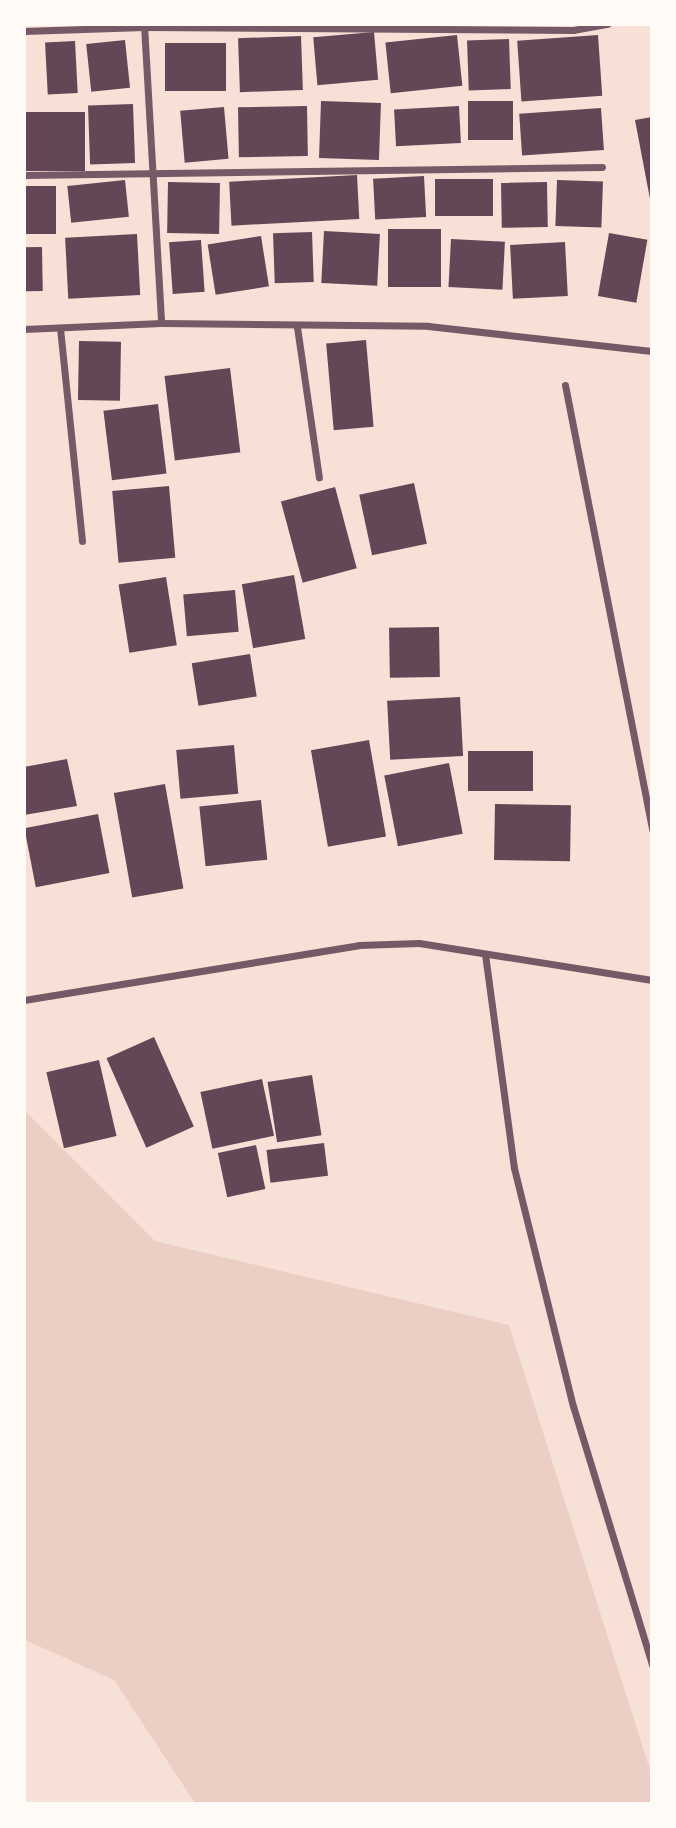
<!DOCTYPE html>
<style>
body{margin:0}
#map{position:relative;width:676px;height:1828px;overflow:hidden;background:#f7e1d7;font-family:Barlow,sans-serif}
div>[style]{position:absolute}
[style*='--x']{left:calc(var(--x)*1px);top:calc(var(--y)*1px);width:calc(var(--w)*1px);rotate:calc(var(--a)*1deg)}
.green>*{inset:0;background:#ebcfc5}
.building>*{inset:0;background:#644757;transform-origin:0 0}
.minor>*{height:7px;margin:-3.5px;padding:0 3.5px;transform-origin:3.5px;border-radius:3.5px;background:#755966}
span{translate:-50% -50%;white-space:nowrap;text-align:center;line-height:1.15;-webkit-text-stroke:7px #fffaf5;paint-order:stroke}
.frame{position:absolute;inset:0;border:26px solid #fffaf5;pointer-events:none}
</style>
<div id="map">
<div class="green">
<div style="clip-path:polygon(24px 1110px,155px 1241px,509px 1325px,651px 1773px,651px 1803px,195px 1803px,114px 1680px,25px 1640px)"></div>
</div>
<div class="building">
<div style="left:374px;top:32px;width:48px;height:61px;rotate:85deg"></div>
<div style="left:457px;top:35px;width:51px;height:72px;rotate:84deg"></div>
<div style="left:598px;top:35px;width:61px;height:81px;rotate:86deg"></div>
<div style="left:301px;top:36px;width:54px;height:63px;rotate:88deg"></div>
<div style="left:509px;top:39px;width:50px;height:42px;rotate:88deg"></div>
<div style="left:125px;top:40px;width:48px;height:39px;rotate:84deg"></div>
<div style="left:75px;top:41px;width:52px;height:30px;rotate:87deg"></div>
<div style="left:165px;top:43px;width:61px;height:48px"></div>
<div style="left:321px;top:101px;width:60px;height:57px;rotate:2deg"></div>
<div style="left:468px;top:101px;width:45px;height:39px"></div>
<div style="left:133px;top:104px;width:59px;height:45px;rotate:88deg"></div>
<div style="left:307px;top:106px;width:50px;height:69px;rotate:89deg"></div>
<div style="left:459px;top:106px;width:37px;height:65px;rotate:87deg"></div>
<div style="left:224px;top:107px;width:52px;height:44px;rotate:85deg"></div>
<div style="left:601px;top:108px;width:42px;height:82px;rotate:86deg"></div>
<div style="left:24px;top:112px;width:61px;height:59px"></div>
<div style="clip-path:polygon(652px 117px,652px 198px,650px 199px,635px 120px)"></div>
<div style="left:357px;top:175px;width:44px;height:128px;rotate:87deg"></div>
<div style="left:424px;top:176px;width:41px;height:51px;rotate:87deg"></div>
<div style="left:435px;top:179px;width:58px;height:37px"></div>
<div style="left:125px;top:180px;width:37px;height:58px;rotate:84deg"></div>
<div style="left:557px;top:180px;width:46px;height:46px;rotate:2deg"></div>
<div style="left:168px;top:182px;width:52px;height:51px;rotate:1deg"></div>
<div style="left:547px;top:182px;width:45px;height:46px;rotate:89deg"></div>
<div style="left:24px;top:186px;width:32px;height:48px"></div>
<div style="left:388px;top:229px;width:53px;height:58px"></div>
<div style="left:324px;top:231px;width:56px;height:52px;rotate:3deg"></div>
<div style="left:312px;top:232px;width:50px;height:39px;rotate:88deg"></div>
<div style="left:609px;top:233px;width:39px;height:64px;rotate:10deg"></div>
<div style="left:137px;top:234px;width:61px;height:72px;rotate:87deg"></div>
<div style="left:261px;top:236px;width:51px;height:54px;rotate:81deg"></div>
<div style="left:451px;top:239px;width:54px;height:48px;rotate:3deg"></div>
<div style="left:201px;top:240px;width:52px;height:32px;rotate:86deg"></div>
<div style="left:565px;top:242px;width:54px;height:55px;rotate:87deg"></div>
<div style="left:42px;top:247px;width:44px;height:18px;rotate:89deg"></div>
<div style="left:366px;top:340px;width:87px;height:40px;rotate:85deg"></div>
<div style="left:79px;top:341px;width:42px;height:59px;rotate:1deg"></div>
<div style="left:230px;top:368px;width:85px;height:66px;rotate:83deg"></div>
<div style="left:158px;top:404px;width:70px;height:55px;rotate:83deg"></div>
<div style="left:414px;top:483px;width:62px;height:56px;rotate:78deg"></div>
<div style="left:169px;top:486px;width:72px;height:57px;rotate:85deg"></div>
<div style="left:335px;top:487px;width:84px;height:56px;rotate:75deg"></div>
<div style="left:294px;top:575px;width:65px;height:53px;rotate:80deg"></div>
<div style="left:166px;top:577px;width:69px;height:48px;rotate:81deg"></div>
<div style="left:235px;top:590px;width:42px;height:52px;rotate:85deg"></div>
<div style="left:439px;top:627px;width:50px;height:50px;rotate:89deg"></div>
<div style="left:250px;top:654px;width:43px;height:59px;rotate:81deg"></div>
<div style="left:460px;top:697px;width:59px;height:73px;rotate:87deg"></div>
<div style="left:369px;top:740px;width:98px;height:59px;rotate:80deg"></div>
<div style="left:234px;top:745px;width:49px;height:58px;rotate:85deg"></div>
<div style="left:468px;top:751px;width:65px;height:40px"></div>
<div style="clip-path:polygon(67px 759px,77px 806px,24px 815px,24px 767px)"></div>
<div style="left:449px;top:763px;width:72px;height:66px;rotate:79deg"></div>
<div style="left:165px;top:784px;width:106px;height:52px;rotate:80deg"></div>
<div style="left:261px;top:800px;width:60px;height:62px;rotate:84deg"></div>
<div style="left:495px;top:804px;width:76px;height:56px;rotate:1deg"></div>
<div style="left:98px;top:814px;width:60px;height:75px;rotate:79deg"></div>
<div style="left:154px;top:1037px;width:98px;height:52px;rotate:66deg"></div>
<div style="left:99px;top:1060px;width:78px;height:54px;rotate:77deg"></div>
<div style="left:312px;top:1075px;width:61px;height:45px;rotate:81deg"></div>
<div style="left:262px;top:1079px;width:58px;height:63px;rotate:78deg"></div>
<div style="left:324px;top:1143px;width:33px;height:58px;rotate:83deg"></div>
<div style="left:256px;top:1145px;width:45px;height:39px;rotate:78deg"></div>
</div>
<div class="minor">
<div style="--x:144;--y:25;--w:298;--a:86.7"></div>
<div style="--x:24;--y:31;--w:120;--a:-1.9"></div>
<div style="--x:144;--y:27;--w:429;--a:0.4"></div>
<div style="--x:573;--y:30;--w:35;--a:-10"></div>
<div style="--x:24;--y:175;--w:578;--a:-0.79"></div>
<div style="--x:297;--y:327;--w:152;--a:81.7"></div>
<div style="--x:60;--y:328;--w:214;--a:84.1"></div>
<div style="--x:24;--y:329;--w:137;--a:-2.5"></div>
<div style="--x:161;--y:323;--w:267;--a:0.6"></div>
<div style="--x:428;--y:326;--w:225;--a:6.4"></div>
<div style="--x:565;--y:385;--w:453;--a:78.9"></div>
<div style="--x:485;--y:954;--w:216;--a:82.3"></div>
<div style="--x:514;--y:1168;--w:245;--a:76.1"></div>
<div style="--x:573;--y:1406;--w:271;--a:73"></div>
<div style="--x:24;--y:1000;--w:339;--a:-9.3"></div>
<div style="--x:359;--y:945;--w:60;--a:-1.9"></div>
<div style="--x:419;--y:943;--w:236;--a:9"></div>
</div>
<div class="frame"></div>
</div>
